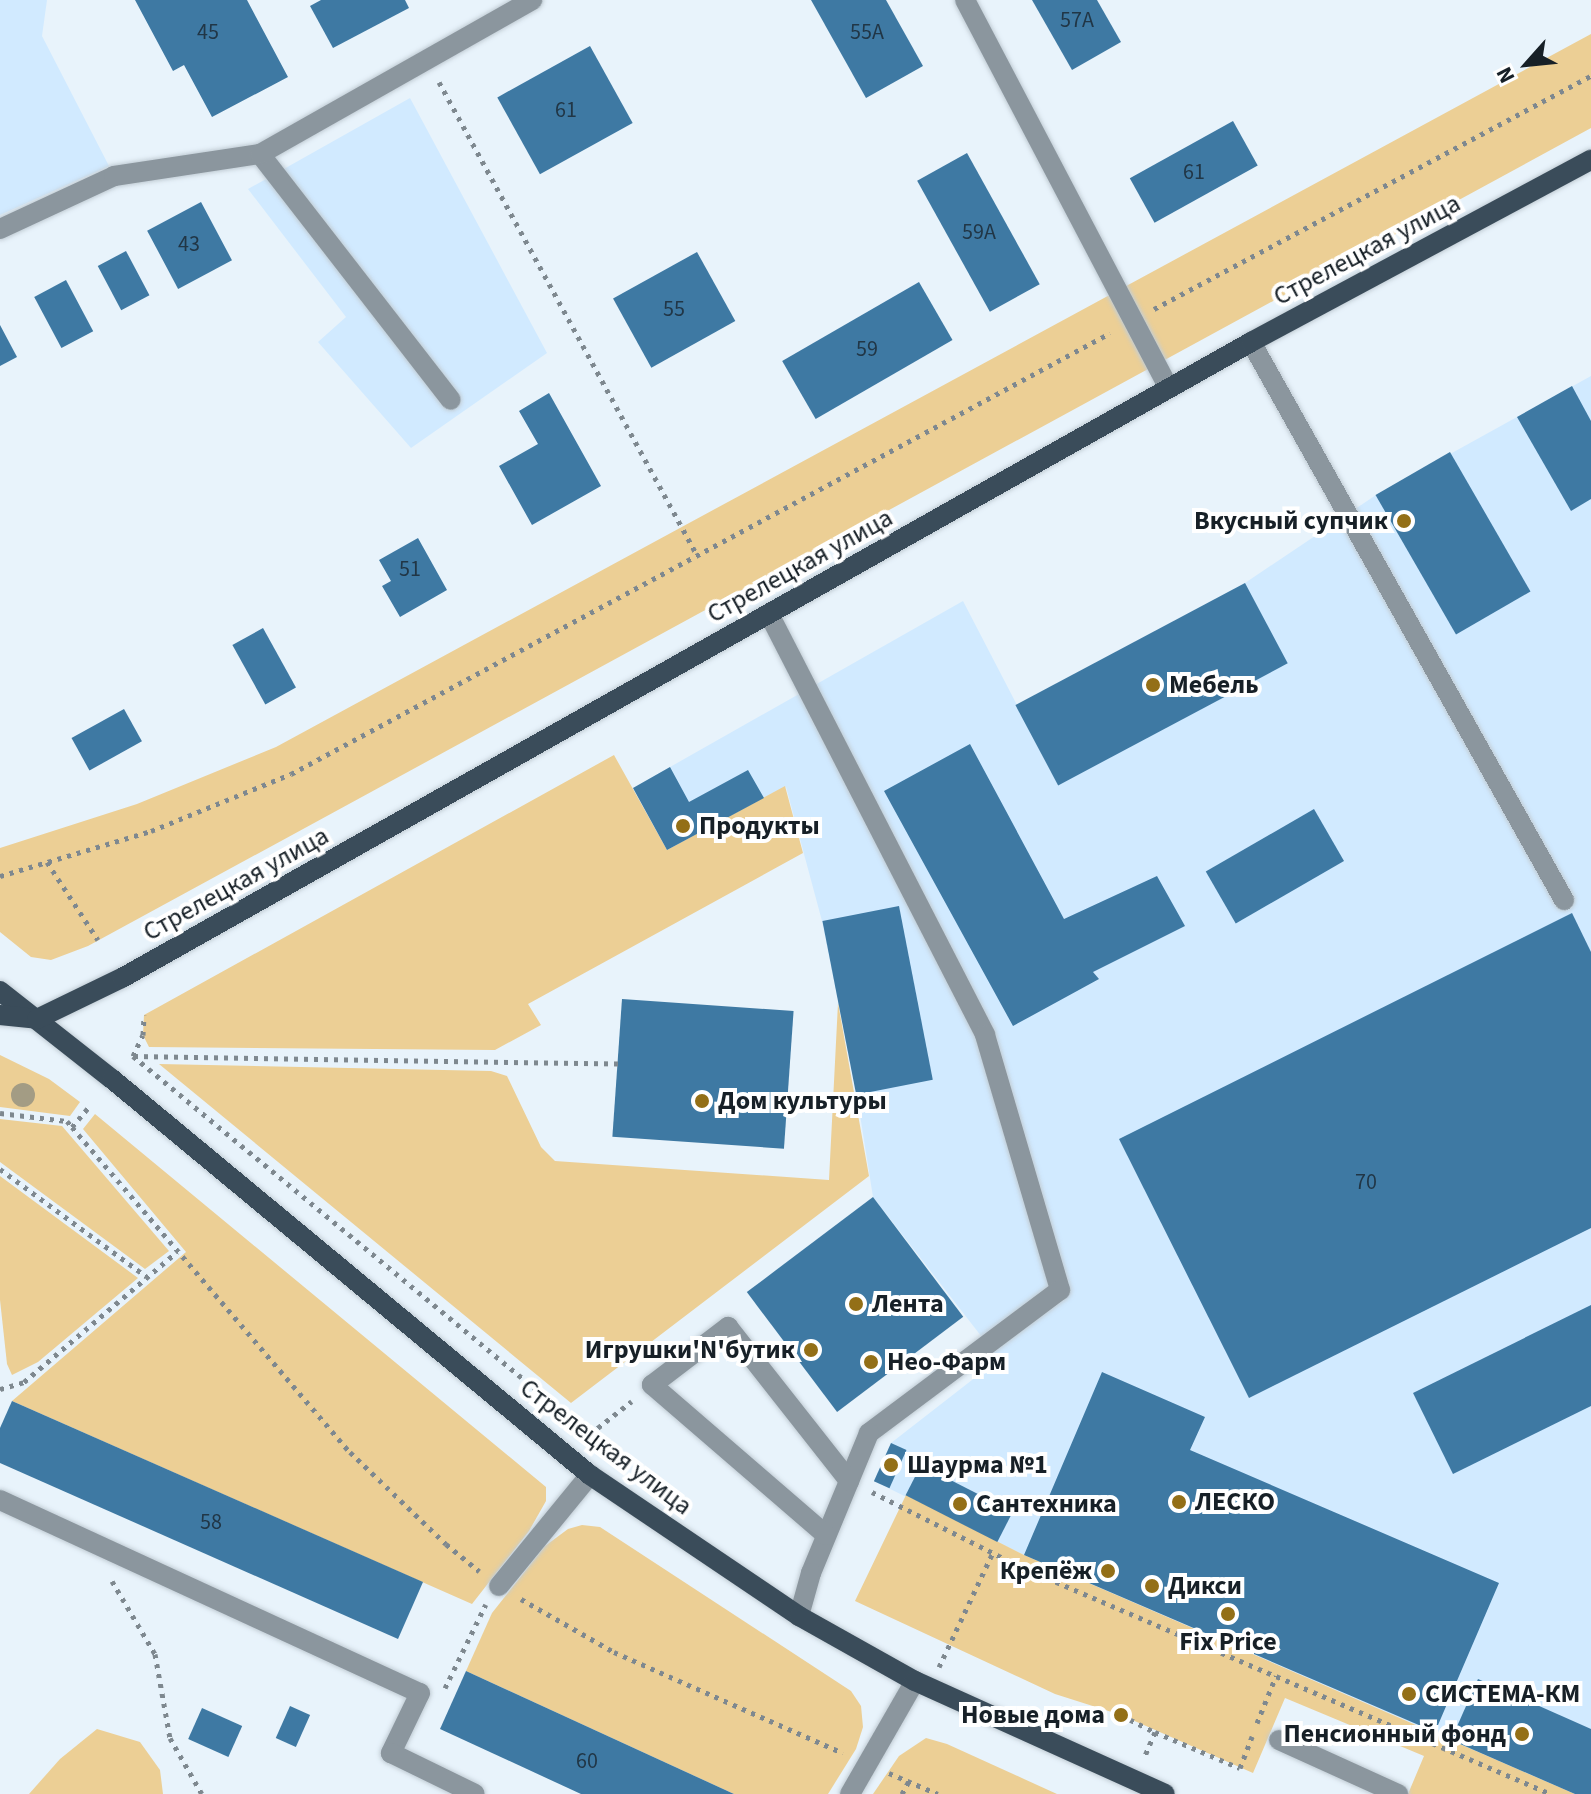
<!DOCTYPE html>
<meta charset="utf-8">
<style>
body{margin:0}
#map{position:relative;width:1591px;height:1794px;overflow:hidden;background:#e8f3fb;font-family:"Source Sans 3",sans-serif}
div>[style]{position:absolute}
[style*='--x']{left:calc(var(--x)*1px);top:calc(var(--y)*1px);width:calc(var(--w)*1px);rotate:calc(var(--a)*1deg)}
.built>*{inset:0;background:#d1eaff}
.green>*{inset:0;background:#eccf95}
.building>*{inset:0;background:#3e79a3;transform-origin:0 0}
.path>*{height:5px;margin-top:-2.5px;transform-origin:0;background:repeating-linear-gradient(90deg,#7e888f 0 4px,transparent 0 10px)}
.roads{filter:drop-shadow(0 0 2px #c2cdd5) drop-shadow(0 0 2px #c2cdd5)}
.minor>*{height:20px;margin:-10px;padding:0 10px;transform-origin:10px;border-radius:10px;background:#8b969e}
.major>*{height:20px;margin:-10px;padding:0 10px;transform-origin:10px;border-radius:10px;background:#3a4c5a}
.trees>*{width:24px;height:24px;margin:-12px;border-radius:50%;background:#a39c84}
.dots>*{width:22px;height:22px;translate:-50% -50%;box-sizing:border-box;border:4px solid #fff;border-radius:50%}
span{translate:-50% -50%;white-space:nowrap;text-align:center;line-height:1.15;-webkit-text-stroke:8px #fff;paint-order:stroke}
.number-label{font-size:22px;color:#213646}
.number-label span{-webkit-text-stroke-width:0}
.street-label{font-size:26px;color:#172027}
.poi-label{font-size:26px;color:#172027;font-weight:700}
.right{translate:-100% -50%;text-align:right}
.left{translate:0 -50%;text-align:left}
.north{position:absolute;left:1487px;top:24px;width:80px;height:80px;-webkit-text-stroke:6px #fff;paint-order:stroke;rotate:243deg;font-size:22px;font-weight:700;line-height:32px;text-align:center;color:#172027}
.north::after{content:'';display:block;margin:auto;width:28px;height:36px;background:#172027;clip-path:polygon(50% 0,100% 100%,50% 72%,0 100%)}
</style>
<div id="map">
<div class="built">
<div style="clip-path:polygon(0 0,47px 0,42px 36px,109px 166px,0 215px)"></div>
<div style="clip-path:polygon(410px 98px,547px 353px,411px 448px,318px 342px,346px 317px,248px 189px)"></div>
<div style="clip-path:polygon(1591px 376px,1591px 1794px,1575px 1794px,1024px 1555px,874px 1481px,891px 1443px,999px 1359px,873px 1197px,857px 1096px,822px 921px,786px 787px,667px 850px,633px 788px,963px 601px,1018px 707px,1245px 583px,1376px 495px)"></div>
</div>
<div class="green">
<div style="clip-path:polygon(1591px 34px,1591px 128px,88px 946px,51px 960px,31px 957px,0 932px,0 848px,137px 804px,276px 747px)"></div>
<div style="clip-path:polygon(614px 755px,667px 850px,785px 786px,803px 853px,528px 1004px,541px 1025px,495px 1050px,149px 1047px,143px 1035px,144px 1015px)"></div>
<div style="clip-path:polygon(838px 1003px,869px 1176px,571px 1403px,159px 1064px,491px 1071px,507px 1076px,541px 1147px,555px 1161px,829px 1180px)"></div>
<div style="clip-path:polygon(0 1055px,49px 1079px,80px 1102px,70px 1116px,0 1107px)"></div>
<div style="clip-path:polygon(95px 1114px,546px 1487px,546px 1501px,529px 1531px,472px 1604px,12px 1401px,186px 1252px,83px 1129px)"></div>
<div style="clip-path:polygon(0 1119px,62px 1126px,169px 1251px,145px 1269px,0 1162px)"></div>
<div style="clip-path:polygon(0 1176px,138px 1278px,38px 1362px,12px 1375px,7px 1364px,0 1300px)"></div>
<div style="clip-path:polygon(906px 1495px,1024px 1555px,1575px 1794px,1408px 1794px,1424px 1756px,1285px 1698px,1253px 1773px,1121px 1715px,1055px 1694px,855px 1601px)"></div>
<div style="clip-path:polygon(582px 1525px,600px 1527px,851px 1691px,861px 1706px,863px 1727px,856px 1749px,828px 1794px,734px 1794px,466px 1671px,492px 1613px,545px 1546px,568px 1529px)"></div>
<div style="clip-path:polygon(97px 1729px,140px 1742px,160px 1770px,163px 1794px,29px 1794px,60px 1759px)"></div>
<div style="clip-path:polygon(926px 1738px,947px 1744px,1057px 1794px,873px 1794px,899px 1756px)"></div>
</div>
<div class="building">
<div style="clip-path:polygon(135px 0,247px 0,288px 77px,212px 117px,184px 65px,173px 71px)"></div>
<div style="clip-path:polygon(321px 0,405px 0,409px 8px,333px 48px,310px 6px)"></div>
<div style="clip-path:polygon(811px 0,886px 0,923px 66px,866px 98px)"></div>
<div style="clip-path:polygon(1032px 0,1097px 0,1121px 42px,1072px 70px)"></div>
<div style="left:590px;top:46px;width:88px;height:106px;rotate:61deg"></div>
<div style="left:1233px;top:121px;width:51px;height:118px;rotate:61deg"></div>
<div style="left:967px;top:153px;width:150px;height:57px;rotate:61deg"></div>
<div style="left:201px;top:202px;width:66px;height:61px;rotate:62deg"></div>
<div style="left:126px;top:251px;width:50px;height:32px;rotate:62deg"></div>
<div style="left:697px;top:252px;width:79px;height:96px;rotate:61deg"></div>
<div style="left:66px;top:280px;width:58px;height:36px;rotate:62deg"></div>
<div style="left:919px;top:282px;width:67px;height:158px;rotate:60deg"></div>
<div style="clip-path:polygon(0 325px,17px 357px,0 366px)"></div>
<div style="clip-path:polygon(1572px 386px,1591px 421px,1591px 499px,1571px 511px,1517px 417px)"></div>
<div style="clip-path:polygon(549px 393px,601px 486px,532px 525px,499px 466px,538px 444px,519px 411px)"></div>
<div style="left:1450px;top:452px;width:161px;height:86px;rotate:60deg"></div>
<div style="clip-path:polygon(418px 538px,447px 590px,400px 617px,382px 586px,391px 581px,379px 560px)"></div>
<div style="left:1245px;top:583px;width:91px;height:260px;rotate:62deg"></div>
<div style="left:263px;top:628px;width:68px;height:35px;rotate:61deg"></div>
<div style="left:124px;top:709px;width:37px;height:60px;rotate:61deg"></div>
<div style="clip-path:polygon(970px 744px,1064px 919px,1157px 876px,1185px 926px,1093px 972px,1099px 979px,1013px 1026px,884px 791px)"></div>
<div style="clip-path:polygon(670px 767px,689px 802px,748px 770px,764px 798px,667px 850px,633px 788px)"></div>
<div style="left:1314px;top:809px;width:60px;height:125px;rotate:60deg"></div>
<div style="left:899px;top:906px;width:177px;height:78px;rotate:79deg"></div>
<div style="clip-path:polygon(1572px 913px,1591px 952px,1591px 1228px,1249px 1398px,1119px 1139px)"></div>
<div style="left:622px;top:999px;width:172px;height:138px;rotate:4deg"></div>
<div style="left:873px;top:1197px;width:150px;height:158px;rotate:53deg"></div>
<div style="clip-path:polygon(1591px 1305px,1591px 1406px,1453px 1474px,1413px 1393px)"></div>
<div style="clip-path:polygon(1102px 1372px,1205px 1417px,1190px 1450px,1499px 1583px,1435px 1732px,1024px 1555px)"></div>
<div style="clip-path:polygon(12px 1401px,423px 1582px,398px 1639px,0 1463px,0 1428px)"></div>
<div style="left:891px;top:1443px;width:17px;height:42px;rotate:24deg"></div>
<div style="left:921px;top:1465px;width:103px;height:34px;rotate:27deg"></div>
<div style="clip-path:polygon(466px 1671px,734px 1794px,581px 1794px,440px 1729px)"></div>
<div style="clip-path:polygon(1478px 1679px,1591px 1729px,1591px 1794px,1575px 1794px,1451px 1740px)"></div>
<div style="left:290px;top:1706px;width:22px;height:35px;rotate:24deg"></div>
<div style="left:202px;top:1708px;width:44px;height:34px;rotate:24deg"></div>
</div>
<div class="path">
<div style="--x:439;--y:82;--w:539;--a:61.39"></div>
<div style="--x:1154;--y:309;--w:495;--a:-28.1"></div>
<div style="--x:47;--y:862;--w:93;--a:56.8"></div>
<div style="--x:0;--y:876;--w:158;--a:-16.6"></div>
<div style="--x:151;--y:831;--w:151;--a:-22.2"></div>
<div style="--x:291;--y:774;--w:930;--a:-28.3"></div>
<div style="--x:133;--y:1056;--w:593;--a:39.6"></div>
<div style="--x:133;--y:1056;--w:23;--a:-65"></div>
<div style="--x:143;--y:1035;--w:20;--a:-87"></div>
<div style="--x:134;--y:1056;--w:484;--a:0.9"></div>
<div style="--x:0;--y:1113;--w:67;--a:6.8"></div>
<div style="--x:67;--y:1121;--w:8;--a:50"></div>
<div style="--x:72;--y:1127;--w:25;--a:-50"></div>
<div style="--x:72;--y:1127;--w:428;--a:49.5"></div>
<div style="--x:350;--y:1452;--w:133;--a:43.8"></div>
<div style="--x:446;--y:1544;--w:43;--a:39.3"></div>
<div style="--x:0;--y:1169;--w:182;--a:36.3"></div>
<div style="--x:0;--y:1389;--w:25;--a:-16"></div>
<div style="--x:24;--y:1382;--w:201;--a:-40.4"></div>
<div style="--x:590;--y:1434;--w:53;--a:-38.2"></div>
<div style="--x:872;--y:1492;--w:165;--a:26.7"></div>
<div style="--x:1019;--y:1566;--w:579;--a:23.2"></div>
<div style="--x:112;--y:1581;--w:85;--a:59.5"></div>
<div style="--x:155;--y:1654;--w:85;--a:79.9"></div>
<div style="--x:170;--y:1738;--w:64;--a:60.3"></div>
<div style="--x:521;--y:1599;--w:107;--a:29.7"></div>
<div style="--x:614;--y:1652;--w:250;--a:23.8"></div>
<div style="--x:939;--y:1667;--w:127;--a:-64.8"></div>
<div style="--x:445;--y:1688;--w:93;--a:-64"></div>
<div style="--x:1121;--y:1715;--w:38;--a:27"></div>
<div style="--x:1155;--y:1732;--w:26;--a:113"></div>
<div style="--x:1257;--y:1723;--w:51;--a:-68"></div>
<div style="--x:1155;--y:1732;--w:92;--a:23"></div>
<div style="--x:1240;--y:1768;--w:34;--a:-69"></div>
<div style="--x:889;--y:1773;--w:53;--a:23.2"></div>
<div style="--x:902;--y:1794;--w:15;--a:-62"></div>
</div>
<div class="roads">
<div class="minor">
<div style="--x:965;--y:0;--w:438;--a:62.3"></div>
<div style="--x:260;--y:154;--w:311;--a:52.2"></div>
<div style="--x:0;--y:229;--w:126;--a:-24.9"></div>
<div style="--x:114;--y:176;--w:148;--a:-8.6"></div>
<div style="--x:260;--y:154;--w:313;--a:-29.5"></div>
<div style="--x:1251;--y:342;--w:640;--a:60.71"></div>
<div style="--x:769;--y:614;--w:473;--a:62.8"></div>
<div style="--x:985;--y:1035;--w:266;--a:73.6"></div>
<div style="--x:1060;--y:1290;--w:239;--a:143.2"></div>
<div style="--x:869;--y:1433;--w:152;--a:112.5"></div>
<div style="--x:811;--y:1573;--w:45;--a:105.6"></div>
<div style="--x:0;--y:1500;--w:462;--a:24.7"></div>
<div style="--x:420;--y:1693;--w:67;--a:115.8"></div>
<div style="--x:391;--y:1753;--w:93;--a:26"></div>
<div style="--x:826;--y:1535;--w:230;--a:-139.2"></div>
<div style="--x:652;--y:1385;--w:96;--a:-37.3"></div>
<div style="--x:728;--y:1327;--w:196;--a:51.8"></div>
<div style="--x:499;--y:1586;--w:144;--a:-50.7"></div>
<div style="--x:1279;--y:1740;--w:131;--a:24.4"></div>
<div style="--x:850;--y:1794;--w:130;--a:-60.1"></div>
</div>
<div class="major">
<div style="--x:0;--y:991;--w:142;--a:38.2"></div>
<div style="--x:112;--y:1079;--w:621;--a:39.64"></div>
<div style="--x:590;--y:1475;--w:252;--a:34"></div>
<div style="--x:799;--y:1616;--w:133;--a:29.3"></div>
<div style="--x:915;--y:1681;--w:274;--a:24.3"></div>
<div style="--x:0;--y:1015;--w:37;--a:6"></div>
<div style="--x:37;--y:1019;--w:94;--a:-25.8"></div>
<div style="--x:122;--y:978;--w:1296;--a:-29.39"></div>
<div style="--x:1251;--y:342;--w:386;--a:-28.2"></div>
</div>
</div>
<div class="trees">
<div style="left:23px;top:1095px"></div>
</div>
<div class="dots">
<div style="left:1404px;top:521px;background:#936f17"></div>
<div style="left:1153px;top:685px;background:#936f17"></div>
<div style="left:683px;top:826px;background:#936f17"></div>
<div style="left:702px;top:1101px;background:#936f17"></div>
<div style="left:856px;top:1304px;background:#936f17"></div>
<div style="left:811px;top:1350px;background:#936f17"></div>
<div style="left:871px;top:1362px;background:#936f17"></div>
<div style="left:891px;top:1465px;background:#936f17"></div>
<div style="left:1179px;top:1502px;background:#936f17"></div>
<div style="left:960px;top:1504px;background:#936f17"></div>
<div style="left:1108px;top:1571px;background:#936f17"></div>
<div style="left:1152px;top:1586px;background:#936f17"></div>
<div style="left:1228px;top:1614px;background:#936f17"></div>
<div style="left:1409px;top:1694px;background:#936f17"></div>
<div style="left:1121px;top:1715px;background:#936f17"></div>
<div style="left:1522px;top:1734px;background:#936f17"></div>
</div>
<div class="number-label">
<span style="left:1077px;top:21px">57А</span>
<span style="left:208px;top:33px">45</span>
<span style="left:867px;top:33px">55А</span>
<span style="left:566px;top:111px">61</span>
<span style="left:1194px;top:173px">61</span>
<span style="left:979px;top:233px">59А</span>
<span style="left:189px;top:245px">43</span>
<span style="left:674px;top:310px">55</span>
<span style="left:867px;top:350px">59</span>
<span style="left:410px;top:570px">51</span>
<span style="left:1366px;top:1183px">70</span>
<span style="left:211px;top:1523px">58</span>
<span style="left:587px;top:1762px">60</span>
</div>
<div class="street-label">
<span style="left:1367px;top:250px;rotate:-28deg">Стрелецкая улица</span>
<span style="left:800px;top:566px;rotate:-29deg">Стрелецкая улица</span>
<span style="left:236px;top:884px;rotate:-29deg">Стрелецкая улица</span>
<span style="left:606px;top:1447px;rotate:37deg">Стрелецкая улица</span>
</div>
<div class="poi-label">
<span class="right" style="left:1388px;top:521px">Вкусный супчик</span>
<span class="left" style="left:1169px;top:685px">Мебель</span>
<span class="left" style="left:699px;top:826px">Продукты</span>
<span class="left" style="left:718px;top:1101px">Дом культуры</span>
<span class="left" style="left:872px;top:1304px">Лента</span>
<span class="right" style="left:795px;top:1350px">Игрушки'N'бутик</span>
<span class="left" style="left:887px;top:1362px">Нео-Фарм</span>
<span class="left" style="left:907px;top:1465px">Шаурма №1</span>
<span class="left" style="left:1195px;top:1502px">ЛЕСКО</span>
<span class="left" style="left:976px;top:1504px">Сантехника</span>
<span class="right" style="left:1092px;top:1571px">Крепёж</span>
<span class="left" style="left:1168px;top:1586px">Дикси</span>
<span style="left:1228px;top:1642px">Fix Price</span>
<span class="left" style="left:1425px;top:1694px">СИСТЕМА-КМ</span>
<span class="right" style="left:1105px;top:1715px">Новые дома</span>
<span class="right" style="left:1506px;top:1734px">Пенсионный фонд</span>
</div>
<div class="north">N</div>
</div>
